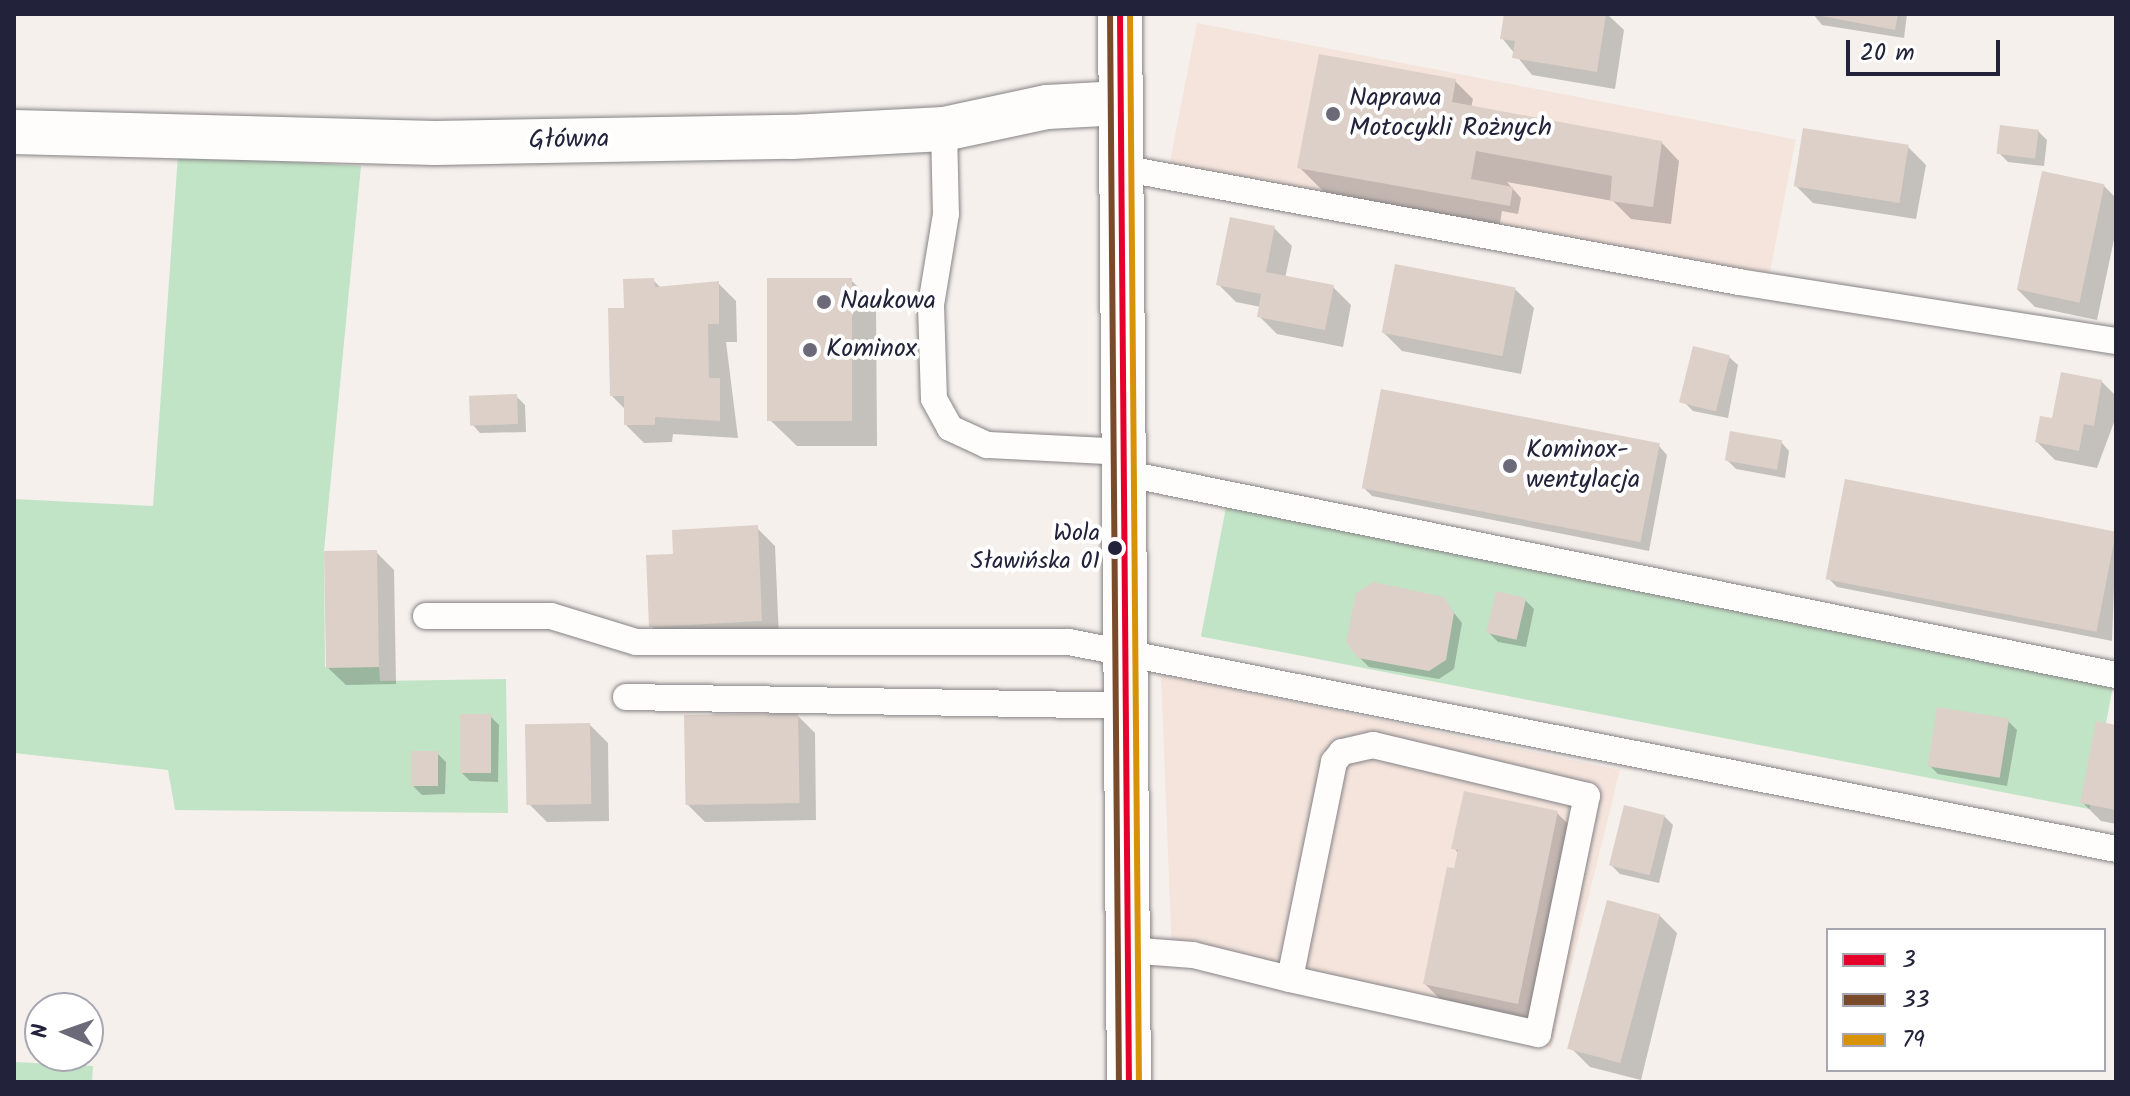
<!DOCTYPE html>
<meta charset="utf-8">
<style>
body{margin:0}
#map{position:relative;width:2130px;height:1096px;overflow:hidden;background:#f6f0ec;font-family:Kalam,sans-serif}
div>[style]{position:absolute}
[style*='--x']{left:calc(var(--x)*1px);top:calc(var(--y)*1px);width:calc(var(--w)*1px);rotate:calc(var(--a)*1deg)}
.built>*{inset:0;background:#f4e4dc;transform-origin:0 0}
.green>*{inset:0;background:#c2e4c6;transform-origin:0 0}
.shadow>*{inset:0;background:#0003}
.building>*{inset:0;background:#dcd0c8;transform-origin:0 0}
.roads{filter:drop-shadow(0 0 2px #868386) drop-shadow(0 0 2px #868386)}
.lane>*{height:26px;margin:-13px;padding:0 13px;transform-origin:13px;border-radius:13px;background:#fefdfc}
.street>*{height:44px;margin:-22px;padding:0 22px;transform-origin:22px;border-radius:22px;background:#fefdfc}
.secondary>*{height:44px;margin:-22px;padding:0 22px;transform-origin:22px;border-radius:22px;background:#fefdfc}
.bus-1>*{height:6px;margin:-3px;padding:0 3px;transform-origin:3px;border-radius:3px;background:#e4002b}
.bus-2>*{height:6px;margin:-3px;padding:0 3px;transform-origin:3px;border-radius:3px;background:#7a4b2a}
.bus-3>*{height:6px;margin:-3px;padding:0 3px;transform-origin:3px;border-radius:3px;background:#d79209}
.dots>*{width:22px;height:22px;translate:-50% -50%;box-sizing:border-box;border:4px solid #fff;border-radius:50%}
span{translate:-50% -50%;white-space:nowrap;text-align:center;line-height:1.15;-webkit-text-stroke:8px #fff;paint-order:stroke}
.bus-label{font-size:24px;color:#22223b}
.right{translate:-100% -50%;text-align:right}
.poi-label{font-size:26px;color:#22223b}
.left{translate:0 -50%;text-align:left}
.street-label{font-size:26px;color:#22223b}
.frame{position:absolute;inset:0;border:16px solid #22223b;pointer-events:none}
.legend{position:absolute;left:1826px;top:928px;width:280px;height:144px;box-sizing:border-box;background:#fff;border:2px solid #a7a7b1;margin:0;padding:10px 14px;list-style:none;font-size:24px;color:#22223b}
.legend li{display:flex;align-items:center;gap:16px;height:40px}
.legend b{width:40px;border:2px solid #a7a7b1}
.north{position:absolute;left:24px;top:992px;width:80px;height:80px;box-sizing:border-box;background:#fff;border:2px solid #a7a7b1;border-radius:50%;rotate:272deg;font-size:22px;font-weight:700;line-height:32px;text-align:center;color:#22223b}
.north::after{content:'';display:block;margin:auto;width:28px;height:36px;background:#6c6a79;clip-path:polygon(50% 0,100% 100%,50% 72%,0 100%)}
.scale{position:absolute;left:1846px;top:40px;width:154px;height:36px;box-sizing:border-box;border:4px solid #22223b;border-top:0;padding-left:10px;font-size:24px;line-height:28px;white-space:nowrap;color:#22223b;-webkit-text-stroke:6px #fff;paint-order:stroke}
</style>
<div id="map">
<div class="built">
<div style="left:1197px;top:23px;width:610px;height:145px;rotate:11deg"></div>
<div style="clip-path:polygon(1161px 674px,1620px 770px,1551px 1048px,1172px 956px)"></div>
</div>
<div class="green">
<div style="clip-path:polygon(178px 155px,361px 166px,324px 551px,325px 667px,379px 667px,380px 681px,506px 679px,508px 813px,175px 810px,168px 770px,14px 753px,14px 499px,153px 506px)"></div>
<div style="left:1228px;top:497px;width:905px;height:142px;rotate:11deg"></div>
<div style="clip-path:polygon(14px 1062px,93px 1066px,92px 1082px,14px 1082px)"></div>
</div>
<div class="shadow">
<div style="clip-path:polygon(1506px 14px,1607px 14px,1624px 30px,1615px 89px,1532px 75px,1502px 38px)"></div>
<div style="clip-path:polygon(1813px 14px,1907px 14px,1904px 38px,1822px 25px)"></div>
<div style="clip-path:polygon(1455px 81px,1473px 99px,1471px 108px,1661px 142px,1679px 161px,1671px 224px,1631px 219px,1613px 201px,1507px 182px,1521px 198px,1518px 214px,1502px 211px,1499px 229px,1331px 199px,1300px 168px)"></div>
<div style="clip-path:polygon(2038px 131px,2047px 140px,2044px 166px,2008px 162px,1999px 153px)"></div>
<div style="clip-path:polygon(1908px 147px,1926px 165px,1916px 219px,1813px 203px,1795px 185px)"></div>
<div style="clip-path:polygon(2104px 186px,2116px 198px,2116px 230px,2097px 320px,2035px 307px,2017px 289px)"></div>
<div style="clip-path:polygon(1274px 228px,1292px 246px,1285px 278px,1333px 287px,1351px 305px,1343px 347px,1277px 334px,1259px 316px,1261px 307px,1236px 302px,1218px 284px)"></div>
<div style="clip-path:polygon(653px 280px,661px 288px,718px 283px,736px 301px,737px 342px,726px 342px,738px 438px,673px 434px,672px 442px,644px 443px,626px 425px,626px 410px,612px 396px,626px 310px)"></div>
<div style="clip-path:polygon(851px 280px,876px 305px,877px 446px,797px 446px,771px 421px)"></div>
<div style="clip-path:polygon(1516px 290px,1534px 308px,1521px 374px,1402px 351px,1384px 333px)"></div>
<div style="clip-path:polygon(1729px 357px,1738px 365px,1728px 418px,1693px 411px,1684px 402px)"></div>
<div style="clip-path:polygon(2101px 381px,2116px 396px,2116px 417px,2097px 468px,2055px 460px,2037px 442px)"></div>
<div style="clip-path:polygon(516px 396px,525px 405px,526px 432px,480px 433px,472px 424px)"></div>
<div style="clip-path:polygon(1781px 442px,1789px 451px,1785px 478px,1736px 469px,1727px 460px)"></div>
<div style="clip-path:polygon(1659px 446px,1667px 455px,1649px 551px,1372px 496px,1363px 487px)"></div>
<div style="clip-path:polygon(1846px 482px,2116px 535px,2112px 641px,1837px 587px,1828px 578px)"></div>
<div style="clip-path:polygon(757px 528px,775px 546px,779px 639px,669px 644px,651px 626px,675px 556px)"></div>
<div style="clip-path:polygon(376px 552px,394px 570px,396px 684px,346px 685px,327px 667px)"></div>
<div style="clip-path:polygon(1443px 599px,1462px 623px,1454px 669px,1439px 679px,1369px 667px,1359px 657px)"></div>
<div style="clip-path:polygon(1525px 600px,1534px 609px,1526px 647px,1498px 642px,1489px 633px)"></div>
<div style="clip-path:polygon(797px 715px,815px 733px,816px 820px,705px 822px,687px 804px)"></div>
<div style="clip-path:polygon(490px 716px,499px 725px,498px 782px,470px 781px,461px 772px)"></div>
<div style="clip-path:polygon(2008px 721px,2017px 730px,2007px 786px,1938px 774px,1929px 765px)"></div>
<div style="clip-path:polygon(590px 725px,608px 743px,609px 821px,547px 822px,529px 804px)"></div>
<div style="clip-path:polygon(2116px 728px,2116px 824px,2101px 821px,2083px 803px)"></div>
<div style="clip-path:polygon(437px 753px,446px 762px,445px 794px,422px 795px,413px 786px)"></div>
<div style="clip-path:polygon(1557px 813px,1575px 831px,1536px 1021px,1443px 1002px,1425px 984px,1459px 854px,1454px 848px)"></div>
<div style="clip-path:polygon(1664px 816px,1673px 825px,1659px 883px,1620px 874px,1611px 865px)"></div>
<div style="clip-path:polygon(1659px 915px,1677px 933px,1641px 1080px,1590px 1067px,1572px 1049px)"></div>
</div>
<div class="building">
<div style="clip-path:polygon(1504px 14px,1606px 14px,1597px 72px,1512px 58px,1515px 41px,1500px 39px)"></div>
<div style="clip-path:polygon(1811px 14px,1898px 14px,1895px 30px)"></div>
<div style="clip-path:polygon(1319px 54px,1456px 79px,1452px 102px,1662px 141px,1653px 207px,1610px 201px,1612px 176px,1476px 151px,1471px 179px,1513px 187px,1510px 206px,1297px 168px)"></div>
<div style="left:2000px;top:125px;width:39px;height:29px;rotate:7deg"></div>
<div style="left:1803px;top:128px;width:107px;height:59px;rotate:9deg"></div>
<div style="left:2042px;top:171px;width:64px;height:121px;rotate:12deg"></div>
<div style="clip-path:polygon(1230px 217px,1275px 226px,1266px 272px,1334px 285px,1325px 330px,1257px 317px,1261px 294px,1216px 285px)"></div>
<div style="left:1395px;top:264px;width:123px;height:70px;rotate:11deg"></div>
<div style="clip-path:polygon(654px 278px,655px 287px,719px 281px,719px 324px,708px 324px,709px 378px,720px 378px,720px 421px,655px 417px,655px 425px,624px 425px,624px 396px,610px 396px,608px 308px,624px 308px,623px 279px)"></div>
<div style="left:852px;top:278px;width:143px;height:85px;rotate:90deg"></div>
<div style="left:1693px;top:346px;width:38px;height:58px;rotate:14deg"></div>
<div style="clip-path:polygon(2061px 372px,2102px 380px,2094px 426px,2084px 424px,2079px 451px,2035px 442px,2040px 416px,2052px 418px)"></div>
<div style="left:1381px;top:389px;width:284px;height:101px;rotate:11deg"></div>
<div style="left:517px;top:394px;width:30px;height:48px;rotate:88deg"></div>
<div style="left:1730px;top:431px;width:53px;height:30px;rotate:10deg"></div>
<div style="left:1845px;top:479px;width:276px;height:102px;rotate:11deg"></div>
<div style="clip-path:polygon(758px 525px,762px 621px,649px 627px,646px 555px,673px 554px,672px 530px)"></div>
<div style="left:377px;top:550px;width:117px;height:53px;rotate:89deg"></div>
<div style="clip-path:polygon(1373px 582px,1444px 597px,1454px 613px,1446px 660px,1429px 671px,1358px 658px,1346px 642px,1356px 593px)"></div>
<div style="left:1496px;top:591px;width:31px;height:43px;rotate:13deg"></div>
<div style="left:1937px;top:707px;width:73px;height:60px;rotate:9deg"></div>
<div style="left:798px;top:713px;width:90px;height:114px;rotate:89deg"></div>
<div style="left:460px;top:714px;width:31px;height:59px"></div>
<div style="clip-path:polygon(2096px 721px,2116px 725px,2116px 810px,2080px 803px)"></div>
<div style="left:590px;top:723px;width:81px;height:65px;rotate:89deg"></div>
<div style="left:411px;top:751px;width:27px;height:35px"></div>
<div style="clip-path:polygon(1464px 791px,1558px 811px,1518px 1004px,1423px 984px,1447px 867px,1454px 868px,1458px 850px,1451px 849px)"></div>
<div style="left:1624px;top:805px;width:42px;height:62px;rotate:14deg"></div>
<div style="left:1607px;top:900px;width:55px;height:154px;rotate:15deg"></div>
</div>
<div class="roads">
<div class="lane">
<div style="--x:944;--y:129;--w:85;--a:88.7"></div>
<div style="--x:946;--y:214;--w:92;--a:99.4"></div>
<div style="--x:931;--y:305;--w:94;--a:88.2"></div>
<div style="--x:934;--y:399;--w:33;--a:61"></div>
<div style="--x:950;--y:428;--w:41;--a:24.7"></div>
<div style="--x:987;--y:445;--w:136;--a:2.9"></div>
<div style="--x:1121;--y:168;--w:628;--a:10.45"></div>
<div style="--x:1739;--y:282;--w:382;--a:8.9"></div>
<div style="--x:1123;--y:473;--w:1013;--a:11.5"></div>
<div style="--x:426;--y:616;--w:125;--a:0"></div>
<div style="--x:551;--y:616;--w:89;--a:17"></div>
<div style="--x:636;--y:642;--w:433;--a:0"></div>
<div style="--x:1069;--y:642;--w:1067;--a:11.18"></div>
<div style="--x:626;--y:697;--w:499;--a:1"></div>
<div style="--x:1127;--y:950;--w:66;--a:4.3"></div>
<div style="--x:1193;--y:955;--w:100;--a:13.9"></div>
<div style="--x:1290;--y:979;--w:254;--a:12.5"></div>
<div style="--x:1538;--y:1034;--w:243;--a:-78.4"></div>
<div style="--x:1587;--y:796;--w:220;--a:-166.6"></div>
<div style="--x:1373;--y:745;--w:32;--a:167"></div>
<div style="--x:1342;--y:752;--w:13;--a:129"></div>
<div style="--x:1334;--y:762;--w:221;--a:101.5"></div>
</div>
<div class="street">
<div style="--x:14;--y:132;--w:421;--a:1.5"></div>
<div style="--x:435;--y:143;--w:357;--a:-1"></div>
<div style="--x:792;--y:137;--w:152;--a:-3"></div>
<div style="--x:944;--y:129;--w:105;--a:-12.1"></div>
<div style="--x:1047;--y:107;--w:74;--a:-3.1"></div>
</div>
<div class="secondary">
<div style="--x:1120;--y:14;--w:1068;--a:89.52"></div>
</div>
</div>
<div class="bus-1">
<div style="--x:1120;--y:14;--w:1068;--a:89.52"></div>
</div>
<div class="bus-2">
<div style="--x:1110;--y:14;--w:1068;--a:89.52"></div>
</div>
<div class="bus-3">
<div style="--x:1130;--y:14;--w:1068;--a:89.52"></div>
</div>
<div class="dots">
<div style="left:1333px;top:114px;background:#6c6a79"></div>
<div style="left:824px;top:302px;background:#6c6a79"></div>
<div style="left:810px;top:350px;background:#6c6a79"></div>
<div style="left:1510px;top:466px;background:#6c6a79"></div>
<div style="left:1115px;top:548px;background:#22223b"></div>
</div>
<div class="bus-label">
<span class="right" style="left:1100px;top:548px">Wola<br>Sławińska 01</span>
</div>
<div class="poi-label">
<span class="left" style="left:1349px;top:114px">Naprawa<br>Motocykli Rożnych</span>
<span class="left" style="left:840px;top:302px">Naukowa</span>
<span class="left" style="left:826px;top:350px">Kominox</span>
<span class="left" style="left:1526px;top:466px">Kominox-<br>wentylacja</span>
</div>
<div class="street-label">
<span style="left:569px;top:141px;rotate:-1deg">Główna</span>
</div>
<div class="frame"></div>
<ul class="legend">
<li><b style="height:10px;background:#e4002b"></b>3</li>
<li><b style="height:10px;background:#7a4b2a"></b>33</li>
<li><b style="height:10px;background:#d79209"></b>79</li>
</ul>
<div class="north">N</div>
<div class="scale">20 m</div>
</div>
